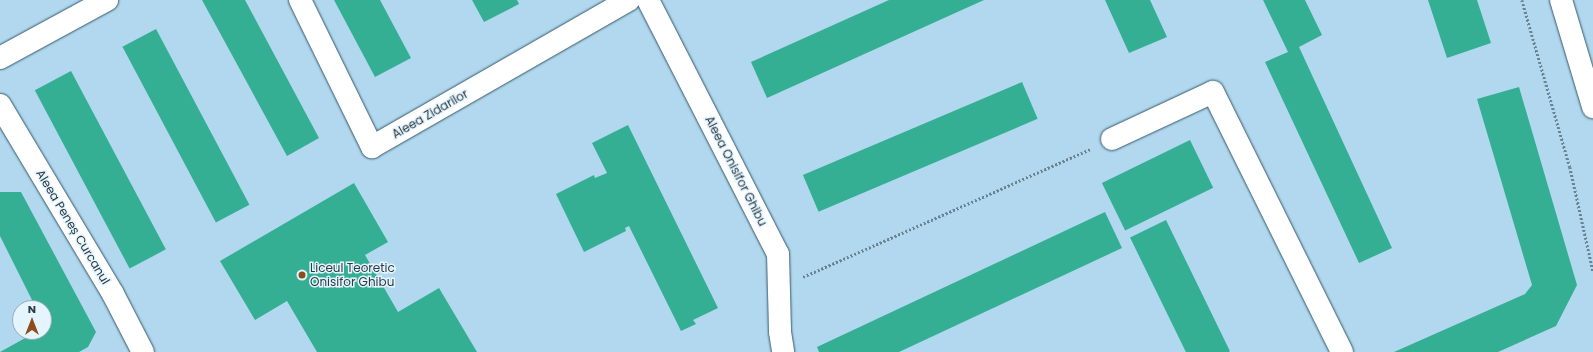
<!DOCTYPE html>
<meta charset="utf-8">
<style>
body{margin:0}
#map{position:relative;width:1593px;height:352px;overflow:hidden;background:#b1d8ee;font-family:Poppins,sans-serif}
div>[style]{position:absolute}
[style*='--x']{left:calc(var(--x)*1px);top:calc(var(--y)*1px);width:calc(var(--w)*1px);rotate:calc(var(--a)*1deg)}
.building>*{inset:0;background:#35af93;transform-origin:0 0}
.path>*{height:2.5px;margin-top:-1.25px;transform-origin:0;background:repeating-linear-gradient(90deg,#688392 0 2px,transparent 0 4px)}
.roads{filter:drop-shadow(0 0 1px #36586b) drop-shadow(0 0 1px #36586b)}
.minor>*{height:22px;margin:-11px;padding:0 11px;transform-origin:11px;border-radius:11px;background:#fff}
.major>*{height:22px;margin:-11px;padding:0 11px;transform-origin:11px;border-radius:11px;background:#fff}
.dots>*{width:11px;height:11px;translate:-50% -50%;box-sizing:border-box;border:2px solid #e5f5fe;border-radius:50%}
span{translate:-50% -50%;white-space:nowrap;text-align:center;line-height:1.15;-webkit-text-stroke:3px #e5f5fe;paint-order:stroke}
.street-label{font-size:12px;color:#2c3c45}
.poi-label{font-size:12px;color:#2c3c45}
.left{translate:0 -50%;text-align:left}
.north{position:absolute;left:12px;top:300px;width:40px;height:40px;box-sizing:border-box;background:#e5f5fe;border:1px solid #9babb4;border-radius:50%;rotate:0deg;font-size:11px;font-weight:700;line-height:16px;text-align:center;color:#2c3c45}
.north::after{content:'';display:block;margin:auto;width:14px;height:18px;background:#8e4d1a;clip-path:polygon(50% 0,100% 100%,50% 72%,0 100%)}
</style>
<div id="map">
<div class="building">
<div style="clip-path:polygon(202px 0,245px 0,319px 138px,287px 156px)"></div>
<div style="clip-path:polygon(334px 0,380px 0,411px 58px,375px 77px)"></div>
<div style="clip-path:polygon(472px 0,517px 0,519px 4px,484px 22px)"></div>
<div style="clip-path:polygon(889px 0,984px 0,767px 98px,751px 62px)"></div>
<div style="clip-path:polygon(1105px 0,1150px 0,1167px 37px,1129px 53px)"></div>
<div style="clip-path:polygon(1263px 0,1305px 0,1322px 35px,1299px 47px,1392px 248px,1359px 263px,1265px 62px,1288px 52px)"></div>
<div style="clip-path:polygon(1428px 0,1477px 0,1491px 43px,1447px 58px)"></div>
<div style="left:156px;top:29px;width:199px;height:38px;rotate:62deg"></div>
<div style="left:71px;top:71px;width:202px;height:41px;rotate:62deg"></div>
<div style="left:1022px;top:82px;width:40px;height:238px;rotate:67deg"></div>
<div style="clip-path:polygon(1519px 87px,1577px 285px,1556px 326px,1498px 352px,1394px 352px,1525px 294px,1532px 285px,1477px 99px)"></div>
<div style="clip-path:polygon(628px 125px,718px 308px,693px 320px,696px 324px,681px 331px,629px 226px,625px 228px,626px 231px,584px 252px,556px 194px,594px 175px,595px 178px,607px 173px,592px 143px)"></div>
<div style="left:1190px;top:140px;width:53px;height:98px;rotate:64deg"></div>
<div style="clip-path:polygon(354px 183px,388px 242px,365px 255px,398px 312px,439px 288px,477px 352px,317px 352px,287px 301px,255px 320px,220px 261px)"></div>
<div style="clip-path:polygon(0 192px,21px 192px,96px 332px,88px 347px,79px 352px,0 352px,36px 332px,44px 332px,45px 327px,44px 308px,36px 308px,0 236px)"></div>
<div style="clip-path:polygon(1105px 212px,1122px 248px,899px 352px,819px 352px,817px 347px)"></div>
<div style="left:1166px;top:220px;width:146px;height:40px;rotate:64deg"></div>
</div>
<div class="path">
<div style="--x:1522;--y:0;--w:174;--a:74"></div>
<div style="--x:1570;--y:167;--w:107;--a:77.5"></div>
<div style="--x:803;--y:277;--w:315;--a:-24"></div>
</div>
<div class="roads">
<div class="minor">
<div style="--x:300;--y:0;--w:164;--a:63.9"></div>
<div style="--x:372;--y:147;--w:296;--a:-29.8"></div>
<div style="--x:648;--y:0;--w:285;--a:62.9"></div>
<div style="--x:778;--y:254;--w:78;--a:88.5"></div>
<div style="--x:780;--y:332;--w:20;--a:81"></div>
<div style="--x:0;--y:58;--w:122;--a:-28.5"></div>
<div style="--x:0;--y:105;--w:220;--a:59.1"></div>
<div style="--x:113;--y:294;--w:65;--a:62.7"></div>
<div style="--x:1112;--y:139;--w:111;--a:-25"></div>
<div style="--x:1213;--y:92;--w:290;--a:63.6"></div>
</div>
<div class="major">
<div style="--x:1561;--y:0;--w:112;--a:73.3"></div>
</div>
</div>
<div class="dots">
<div style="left:302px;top:275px;background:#8e4d1a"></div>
</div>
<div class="street-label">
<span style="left:430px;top:114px;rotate:-30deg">Aleea Zidarilor</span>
<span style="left:736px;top:171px;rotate:63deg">Aleea Onisifor Ghibu</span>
<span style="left:73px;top:227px;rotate:59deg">Aleea Peneș Curcanul</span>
</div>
<div class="poi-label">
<span class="left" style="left:310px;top:275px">Liceul Teoretic<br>Onisifor Ghibu</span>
</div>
<div class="north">N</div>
</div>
